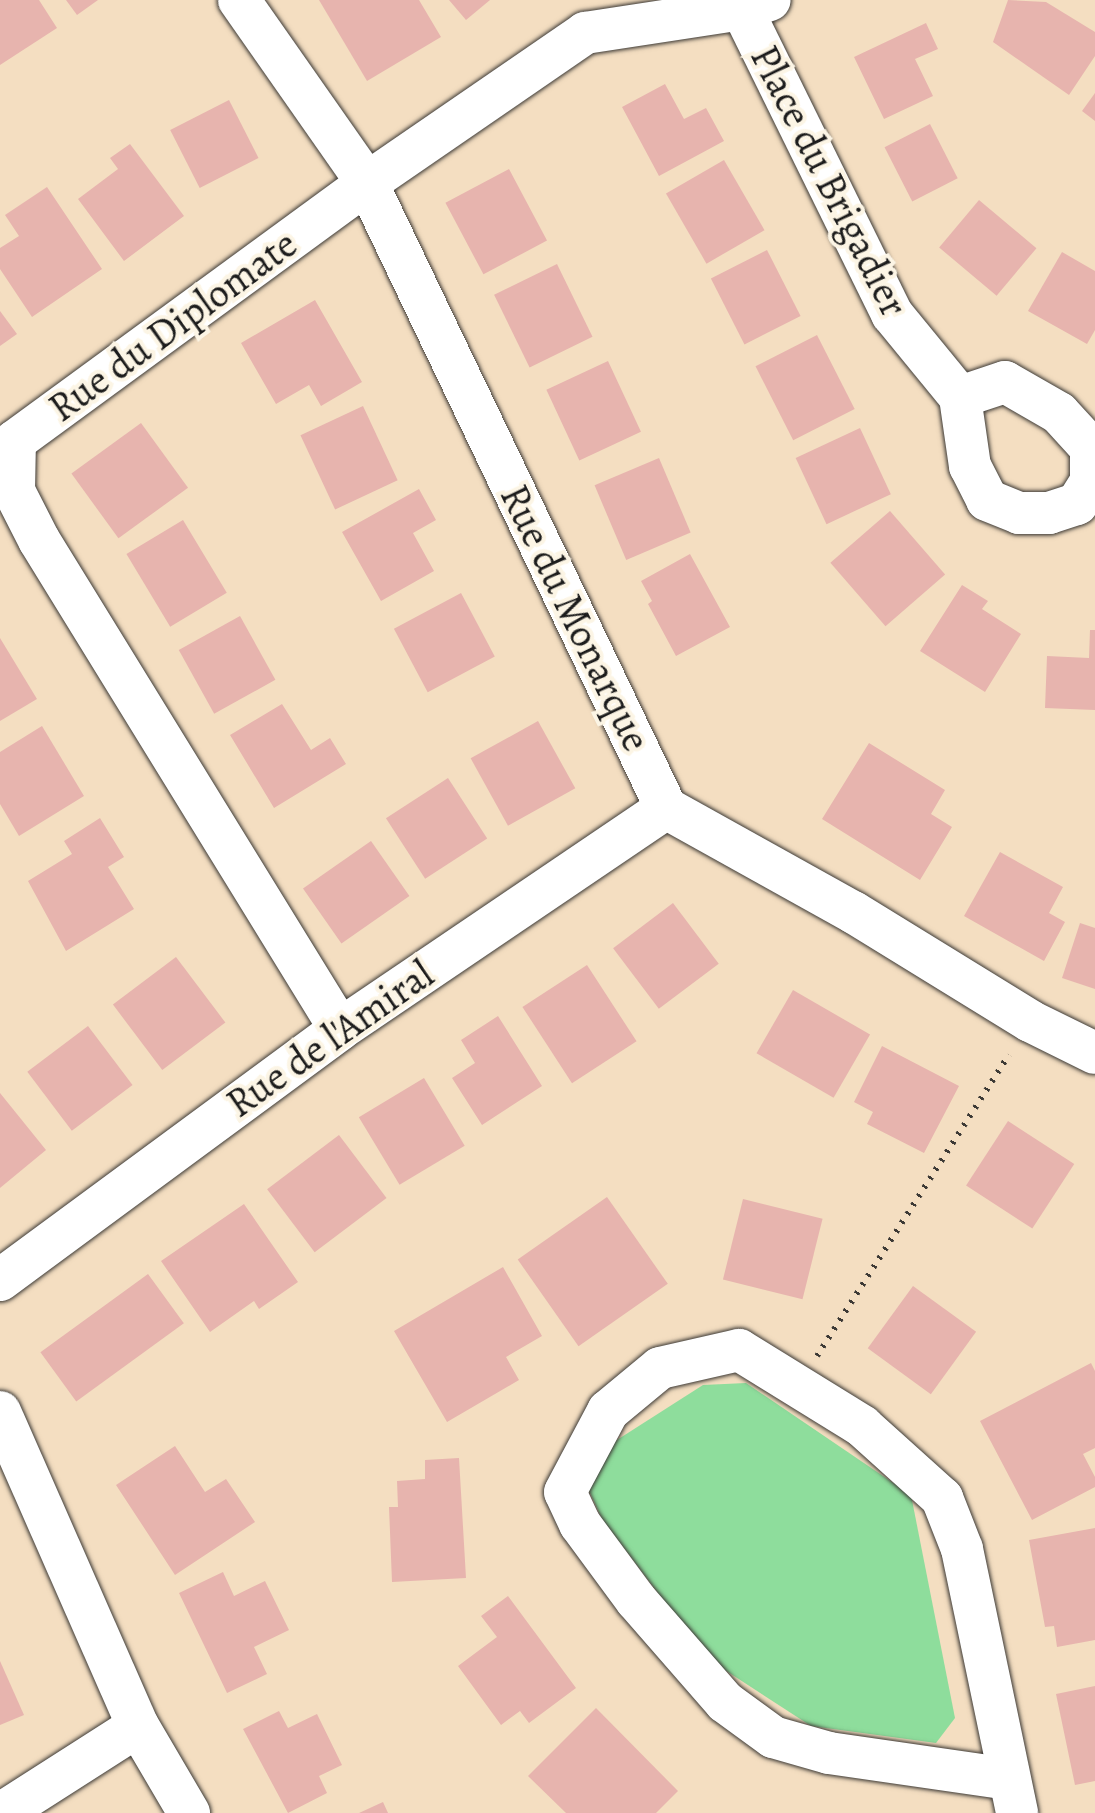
<!DOCTYPE html>
<style>
body{margin:0}
#map{position:relative;width:1095px;height:1813px;overflow:hidden;background:#f4dec1;font-family:Alegreya,serif}
div>[style]{position:absolute}
[style*='--x']{left:calc(var(--x)*1px);top:calc(var(--y)*1px);width:calc(var(--w)*1px);rotate:calc(var(--a)*1deg)}
.green>*{inset:0;background:#8edd9c}
.building>*{inset:0;background:#e7b4ae;transform-origin:0 0}
.path>*{height:6px;margin-top:-3px;transform-origin:0;background:repeating-linear-gradient(90deg,#3c3935 0 2.5px,transparent 0 10.5px)}
.roads{filter:drop-shadow(0 0 2px #3c3935) drop-shadow(0 0 2px #3c3935)}
.minor>*{height:42px;margin:-21px;padding:0 21px;transform-origin:21px;border-radius:21px;background:#fff}
span{translate:-50% -50%;white-space:nowrap;text-align:center;line-height:1.15;-webkit-text-stroke:8px #fcf5e5;paint-order:stroke}
.street-label{font-size:40px;color:#1c1c1c}
</style>
<div id="map">
<div class="green">
<div style="clip-path:polygon(746px 1383px,911px 1495px,955px 1718px,936px 1743px,811px 1726px,708px 1659px,602px 1519px,586px 1484px,595px 1454px,703px 1385px)"></div>
</div>
<div class="building">
<div style="clip-path:polygon(0 0,39px 0,57px 28px,0 65px)"></div>
<div style="clip-path:polygon(66px 0,98px 0,77px 15px)"></div>
<div style="clip-path:polygon(319px 0,419px 0,441px 37px,367px 81px)"></div>
<div style="clip-path:polygon(449px 0,490px 0,466px 20px)"></div>
<div style="clip-path:polygon(1008px 0,1046px 2px,1095px 32px,1095px 56px,1069px 95px,993px 42px)"></div>
<div style="clip-path:polygon(926px 23px,938px 49px,915px 59px,933px 96px,884px 119px,854px 57px)"></div>
<div style="clip-path:polygon(665px 84px,684px 119px,706px 108px,724px 141px,659px 176px,622px 107px)"></div>
<div style="clip-path:polygon(1095px 93px,1095px 121px,1082px 111px)"></div>
<div style="left:229px;top:100px;width:65px;height:66px;rotate:63deg"></div>
<div style="left:930px;top:124px;width:61px;height:51px;rotate:63deg"></div>
<div style="clip-path:polygon(130px 144px,184px 216px,124px 261px,78px 199px,118px 169px,110px 158px)"></div>
<div style="left:724px;top:160px;width:81px;height:67px;rotate:60deg"></div>
<div style="left:509px;top:169px;width:81px;height:72px;rotate:62deg"></div>
<div style="clip-path:polygon(47px 187px,102px 269px,32px 317px,0 269px,0 248px,19px 236px,5px 215px)"></div>
<div style="left:979px;top:200px;width:75px;height:62px;rotate:40deg"></div>
<div style="left:767px;top:250px;width:74px;height:63px;rotate:63deg"></div>
<div style="clip-path:polygon(1062px 252px,1095px 271px,1095px 330px,1087px 344px,1028px 311px)"></div>
<div style="left:557px;top:264px;width:81px;height:70px;rotate:64deg"></div>
<div style="clip-path:polygon(315px 300px,362px 382px,321px 406px,309px 385px,276px 404px,241px 343px)"></div>
<div style="clip-path:polygon(0 311px,17px 334px,0 346px)"></div>
<div style="left:817px;top:335px;width:83px;height:69px;rotate:63deg"></div>
<div style="left:608px;top:361px;width:78px;height:68px;rotate:65deg"></div>
<div style="left:363px;top:406px;width:82px;height:69px;rotate:65deg"></div>
<div style="left:141px;top:423px;width:80px;height:86px;rotate:54deg"></div>
<div style="left:860px;top:428px;width:73px;height:71px;rotate:65deg"></div>
<div style="left:659px;top:458px;width:81px;height:70px;rotate:67deg"></div>
<div style="clip-path:polygon(419px 489px,436px 520px,413px 533px,434px 571px,381px 601px,342px 532px)"></div>
<div style="left:890px;top:511px;width:84px;height:79px;rotate:49deg"></div>
<div style="left:183px;top:520px;width:85px;height:66px;rotate:59deg"></div>
<div style="clip-path:polygon(690px 554px,730px 627px,676px 656px,648px 604px,652px 601px,641px 581px)"></div>
<div style="clip-path:polygon(962px 585px,988px 601px,982px 609px,1021px 634px,985px 692px,920px 651px)"></div>
<div style="left:461px;top:593px;width:72px;height:76px;rotate:62deg"></div>
<div style="left:240px;top:616px;width:73px;height:70px;rotate:61deg"></div>
<div style="clip-path:polygon(1090px 630px,1095px 630px,1095px 710px,1045px 708px,1047px 656px,1089px 658px)"></div>
<div style="clip-path:polygon(0 638px,37px 699px,0 721px)"></div>
<div style="clip-path:polygon(282px 704px,311px 750px,330px 738px,346px 764px,274px 808px,230px 735px)"></div>
<div style="left:538px;top:721px;width:77px;height:77px;rotate:61deg"></div>
<div style="clip-path:polygon(42px 726px,84px 796px,19px 836px,0 804px,0 752px)"></div>
<div style="clip-path:polygon(869px 743px,945px 790px,931px 814px,952px 827px,920px 880px,822px 819px)"></div>
<div style="left:448px;top:778px;width:72px;height:74px;rotate:57deg"></div>
<div style="clip-path:polygon(100px 818px,124px 857px,108px 867px,134px 909px,66px 951px,28px 881px,72px 854px,64px 841px)"></div>
<div style="left:371px;top:841px;width:67px;height:83px;rotate:55deg"></div>
<div style="clip-path:polygon(1000px 852px,1063px 887px,1049px 913px,1065px 922px,1044px 961px,964px 916px)"></div>
<div style="left:673px;top:903px;width:76px;height:75px;rotate:53deg"></div>
<div style="clip-path:polygon(1080px 923px,1095px 928px,1095px 989px,1062px 978px)"></div>
<div style="left:176px;top:957px;width:82px;height:79px;rotate:53deg"></div>
<div style="left:587px;top:965px;width:91px;height:77px;rotate:57deg"></div>
<div style="left:793px;top:990px;width:89px;height:73px;rotate:30deg"></div>
<div style="clip-path:polygon(498px 1016px,542px 1086px,482px 1125px,452px 1078px,475px 1063px,461px 1040px)"></div>
<div style="left:88px;top:1026px;width:74px;height:76px;rotate:53deg"></div>
<div style="clip-path:polygon(882px 1046px,959px 1086px,924px 1153px,867px 1124px,873px 1112px,854px 1102px)"></div>
<div style="left:424px;top:1078px;width:79px;height:76px;rotate:59deg"></div>
<div style="clip-path:polygon(0 1093px,46px 1150px,0 1188px)"></div>
<div style="left:1008px;top:1121px;width:79px;height:77px;rotate:33deg"></div>
<div style="left:339px;top:1135px;width:79px;height:90px;rotate:53deg"></div>
<div style="left:607px;top:1197px;width:106px;height:109px;rotate:55deg"></div>
<div style="left:743px;top:1199px;width:82px;height:83px;rotate:14deg"></div>
<div style="clip-path:polygon(244px 1204px,298px 1282px,259px 1309px,254px 1301px,210px 1332px,161px 1261px)"></div>
<div style="clip-path:polygon(503px 1267px,542px 1336px,506px 1357px,519px 1380px,447px 1422px,394px 1331px)"></div>
<div style="left:148px;top:1274px;width:61px;height:133px;rotate:54deg"></div>
<div style="left:913px;top:1286px;width:78px;height:77px;rotate:36deg"></div>
<div style="clip-path:polygon(1091px 1363px,1095px 1371px,1095px 1448px,1083px 1454px,1095px 1477px,1095px 1487px,1032px 1520px,980px 1421px)"></div>
<div style="clip-path:polygon(175px 1446px,205px 1492px,226px 1479px,255px 1522px,175px 1575px,116px 1485px)"></div>
<div style="clip-path:polygon(459px 1458px,466px 1578px,392px 1582px,389px 1507px,398px 1507px,397px 1481px,425px 1479px,425px 1460px)"></div>
<div style="clip-path:polygon(1095px 1528px,1095px 1640px,1057px 1647px,1054px 1626px,1045px 1627px,1029px 1540px)"></div>
<div style="clip-path:polygon(223px 1572px,234px 1596px,265px 1581px,289px 1630px,254px 1647px,267px 1674px,227px 1693px,179px 1593px)"></div>
<div style="clip-path:polygon(508px 1596px,576px 1688px,529px 1723px,520px 1711px,501px 1725px,458px 1666px,497px 1637px,481px 1616px)"></div>
<div style="clip-path:polygon(0 1661px,24px 1715px,0 1725px)"></div>
<div style="clip-path:polygon(1095px 1686px,1095px 1781px,1075px 1785px,1056px 1694px)"></div>
<div style="clip-path:polygon(596px 1708px,678px 1791px,656px 1813px,566px 1813px,528px 1776px)"></div>
<div style="clip-path:polygon(279px 1711px,288px 1728px,317px 1714px,342px 1765px,319px 1776px,327px 1793px,288px 1813px,243px 1729px)"></div>
<div style="clip-path:polygon(383px 1802px,388px 1813px,359px 1813px)"></div>
</div>
<div class="path">
<div style="--x:817;--y:1356;--w:357;--a:-57.5"></div>
</div>
<div class="roads">
<div class="minor">
<div style="--x:239;--y:0;--w:223;--a:55"></div>
<div style="--x:367;--y:183;--w:693;--a:64.43"></div>
<div style="--x:666;--y:808;--w:214;--a:29.1"></div>
<div style="--x:853;--y:912;--w:208;--a:31.6"></div>
<div style="--x:1030;--y:1021;--w:72;--a:26.2"></div>
<div style="--x:742;--y:9;--w:340;--a:63.8"></div>
<div style="--x:892;--y:314;--w:107;--a:50.7"></div>
<div style="--x:960;--y:397;--w:70;--a:81.8"></div>
<div style="--x:970;--y:466;--w:38;--a:63"></div>
<div style="--x:987;--y:500;--w:35;--a:22"></div>
<div style="--x:1019;--y:513;--w:30;--a:0"></div>
<div style="--x:1049;--y:513;--w:29;--a:-18"></div>
<div style="--x:1077;--y:504;--w:26;--a:-58"></div>
<div style="--x:1091;--y:482;--w:34;--a:-90"></div>
<div style="--x:1091;--y:448;--w:47;--a:-132.4"></div>
<div style="--x:1059;--y:413;--w:62;--a:-150.1"></div>
<div style="--x:1005;--y:382;--w:47;--a:161.6"></div>
<div style="--x:340;--y:1029;--w:574;--a:-121.61"></div>
<div style="--x:39;--y:540;--w:55;--a:-117"></div>
<div style="--x:14;--y:491;--w:50;--a:-88.9"></div>
<div style="--x:15;--y:441;--w:436;--a:-36.2"></div>
<div style="--x:367;--y:183;--w:265;--a:-34.5"></div>
<div style="--x:585;--y:33;--w:159;--a:-8.7"></div>
<div style="--x:742;--y:9;--w:29;--a:-18"></div>
<div style="--x:0;--y:1280;--w:423;--a:-36.4"></div>
<div style="--x:340;--y:1029;--w:394;--a:-34.1"></div>
<div style="--x:0;--y:1412;--w:343;--a:66.3"></div>
<div style="--x:138;--y:1726;--w:101;--a:59.6"></div>
<div style="--x:1009;--y:1779;--w:182;--a:-171.8"></div>
<div style="--x:829;--y:1753;--w:58;--a:-164.1"></div>
<div style="--x:773;--y:1737;--w:59;--a:-143.9"></div>
<div style="--x:725;--y:1702;--w:135;--a:-131.1"></div>
<div style="--x:636;--y:1600;--w:94;--a:-126.4"></div>
<div style="--x:580;--y:1524;--w:35;--a:-115"></div>
<div style="--x:565;--y:1492;--w:92;--a:-62"></div>
<div style="--x:608;--y:1411;--w:67;--a:-39.6"></div>
<div style="--x:660;--y:1368;--w:81;--a:-12.8"></div>
<div style="--x:739;--y:1350;--w:145;--a:31.7"></div>
<div style="--x:862;--y:1426;--w:108;--a:42"></div>
<div style="--x:942;--y:1498;--w:55;--a:68.6"></div>
<div style="--x:962;--y:1549;--w:270;--a:78.2"></div>
<div style="--x:2;--y:1813;--w:161;--a:-32.6"></div>
</div>
</div>
<div class="street-label">
<span style="left:829px;top:181px;rotate:63deg">Place du Brigadier</span>
<span style="left:173px;top:326px;rotate:-36deg">Rue du Diplomate</span>
<span style="left:575px;top:618px;rotate:64deg">Rue du Monarque</span>
<span style="left:330px;top:1039px;rotate:-35deg">Rue de l'Amiral</span>
</div>
</div>
